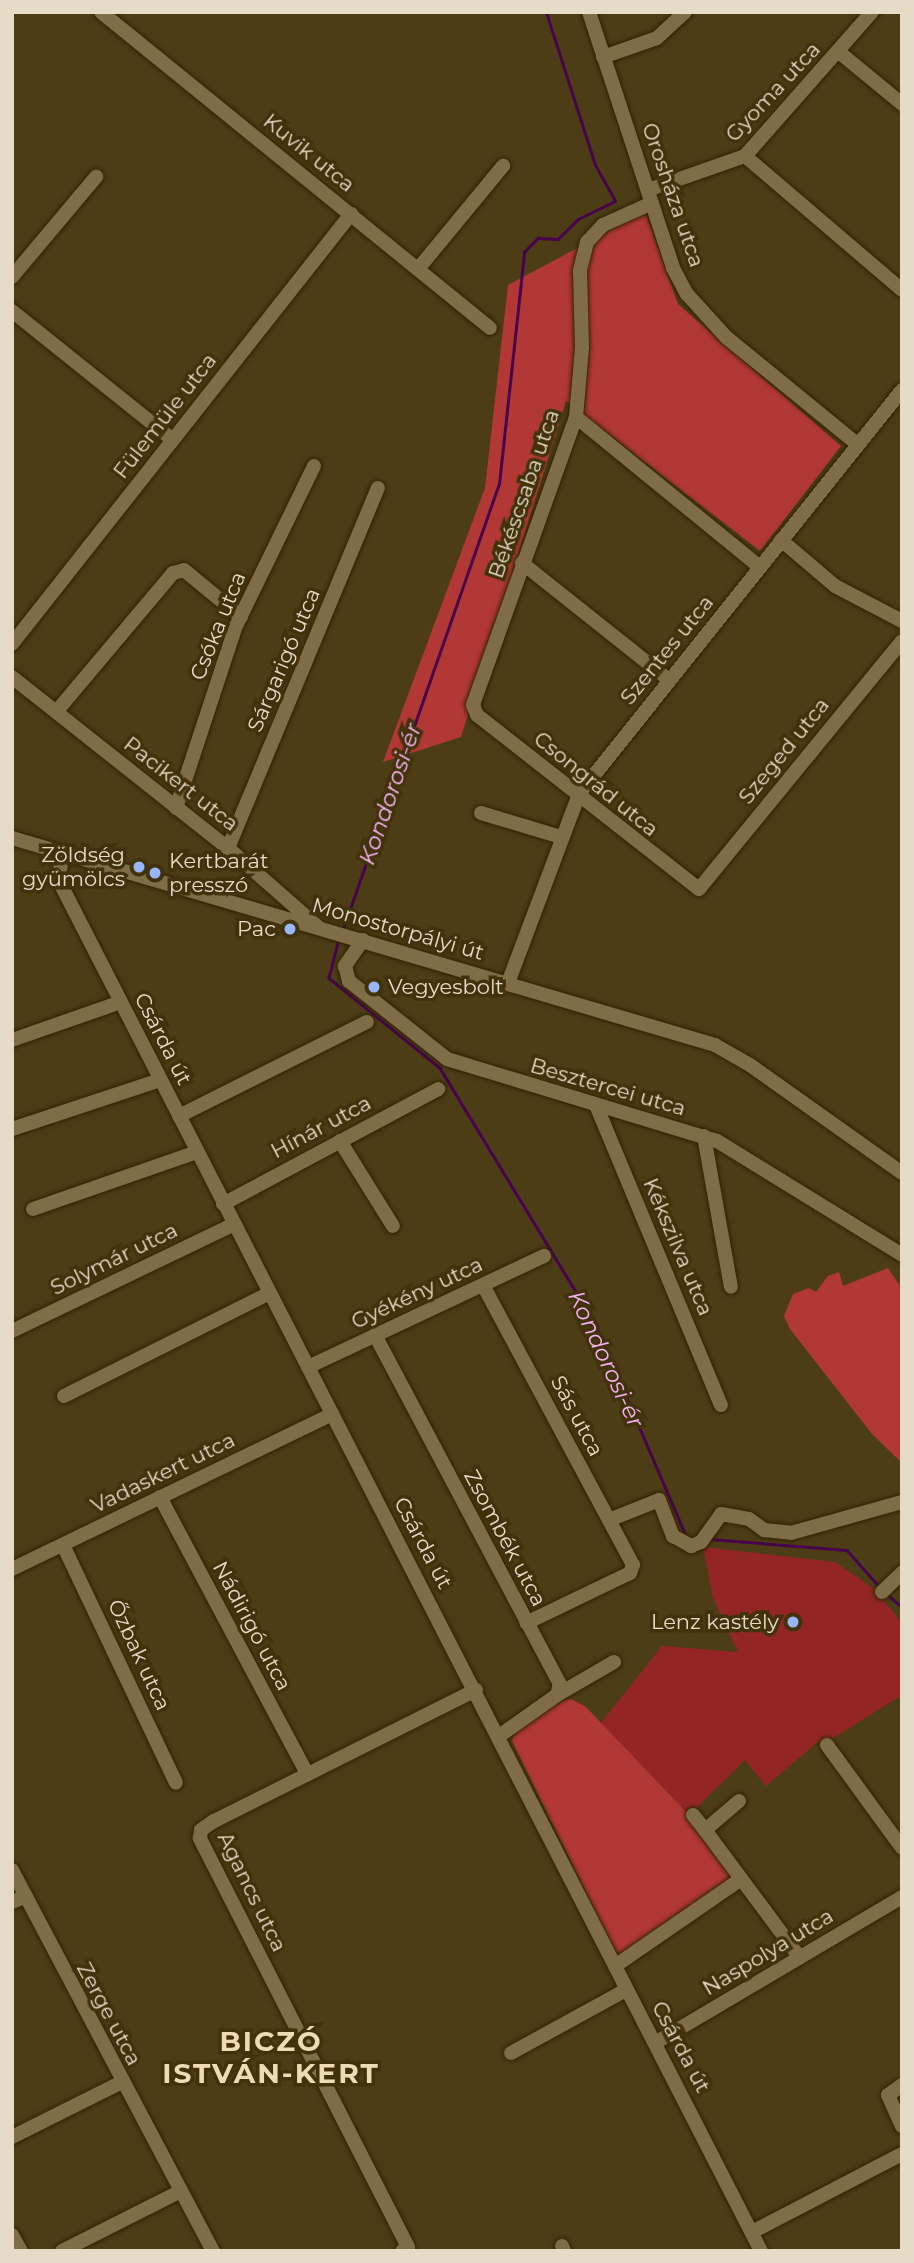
<!DOCTYPE html>
<meta charset="utf-8">
<style>
body{margin:0}
#map{position:relative;width:914px;height:2263px;overflow:hidden;background:#4d3d17;font-family:Montserrat,sans-serif}
div>[style]{position:absolute}
[style*='--x']{left:calc(var(--x)*1px);top:calc(var(--y)*1px);width:calc(var(--w)*1px);rotate:calc(var(--a)*1deg)}
.green>*{inset:0;background:#932625}
.forest>*{inset:0;background:#b23835}
.stream>*{height:2.5px;margin:-1.25px;padding:0 1.25px;transform-origin:1.25px;border-radius:1.25px;background:#47044b}
.roads{filter:drop-shadow(0 0 2px #322300) drop-shadow(0 0 2px #322300)}
.minor>*{height:14px;margin:-7px;padding:0 7px;transform-origin:7px;border-radius:7px;background:#7f6d47}
.dots>*{width:19px;height:19px;translate:-50% -50%;box-sizing:border-box;border:4px solid #42320b;border-radius:50%}
span{translate:-50% -50%;white-space:nowrap;text-align:center;line-height:1.15;-webkit-text-stroke:7px #42320b;paint-order:stroke}
.street-label{font-size:21px;color:#e5dbc7}
.poi-label{font-size:21px;color:#e5dbc7}
.right{translate:-100% -50%;text-align:right}
.left{translate:0 -50%;text-align:left}
.water-label{font-size:23px;color:#f3b2f4;font-style:italic}
.district-label{font-size:28px;color:#eedbb1;font-weight:700;letter-spacing:2px}
.frame{position:absolute;inset:0;border:14px solid #e5dbc7;pointer-events:none}
</style>
<div id="map">
<div class="green">
<div style="clip-path:polygon(703px 1547px,835px 1562px,873px 1588px,902px 1623px,902px 1695px,822px 1745px,819px 1741px,766px 1786px,745px 1760px,689px 1815px,601px 1723px,662px 1646px,738px 1652px,713px 1598px)"></div>
</div>
<div class="forest">
<div style="clip-path:polygon(645px 212px,678px 304px,841px 446px,760px 551px,566px 401px,461px 737px,383px 762px,485px 488px,508px 285px)"></div>
<div style="clip-path:polygon(888px 1268px,902px 1289px,902px 1463px,872px 1434px,790px 1329px,784px 1316px,793px 1294px,809px 1288px,816px 1292px,828px 1276px,839px 1272px,843px 1286px)"></div>
<div style="clip-path:polygon(571px 1699px,586px 1707px,689px 1815px,735px 1876px,618px 1957px,512px 1741px,515px 1729px,557px 1702px)"></div>
</div>
<div class="stream">
<div style="--x:343;--y:929;--w:472;--a:-70.7"></div>
<div style="--x:499;--y:484;--w:233;--a:-83.8"></div>
<div style="--x:524;--y:252;--w:20;--a:-45"></div>
<div style="--x:538;--y:238;--w:20;--a:3"></div>
<div style="--x:558;--y:239;--w:28;--a:-45"></div>
<div style="--x:578;--y:219;--w:41;--a:-25.9"></div>
<div style="--x:615;--y:201;--w:41;--a:-119.1"></div>
<div style="--x:595;--y:165;--w:161;--a:-107.8"></div>
<div style="--x:339;--y:939;--w:40;--a:104.4"></div>
<div style="--x:329;--y:978;--w:143;--a:39"></div>
<div style="--x:440;--y:1068;--w:296;--a:58.7"></div>
<div style="--x:594;--y:1321;--w:234;--a:66.8"></div>
<div style="--x:710;--y:1539;--w:137;--a:4.6"></div>
<div style="--x:847;--y:1550;--w:48;--a:48.4"></div>
<div style="--x:889;--y:1596;--w:17;--a:40"></div>
</div>
<div class="roads">
<div class="minor">
<div style="--x:101;--y:12;--w:501;--a:39.09"></div>
<div style="--x:589;--y:12;--w:269;--a:71.8"></div>
<div style="--x:673;--y:268;--w:30;--a:62"></div>
<div style="--x:687;--y:294;--w:58;--a:47.8"></div>
<div style="--x:726;--y:337;--w:169;--a:39.2"></div>
<div style="--x:839;--y:52;--w:82;--a:39.5"></div>
<div style="--x:603;--y:57;--w:57;--a:-19.4"></div>
<div style="--x:657;--y:38;--w:38;--a:-43"></div>
<div style="--x:745;--y:156;--w:206;--a:40.5"></div>
<div style="--x:648;--y:190;--w:103;--a:-19.3"></div>
<div style="--x:745;--y:156;--w:192;--a:-48.6"></div>
<div style="--x:652;--y:203;--w:54;--a:155.8"></div>
<div style="--x:603;--y:225;--w:23;--a:133"></div>
<div style="--x:587;--y:242;--w:30;--a:104"></div>
<div style="--x:580;--y:271;--w:77;--a:88.5"></div>
<div style="--x:582;--y:348;--w:69;--a:95"></div>
<div style="--x:576;--y:417;--w:306;--a:109.7"></div>
<div style="--x:473;--y:705;--w:11;--a:68"></div>
<div style="--x:477;--y:715;--w:282;--a:38.1"></div>
<div style="--x:699;--y:889;--w:320;--a:-50.7"></div>
<div style="--x:418;--y:269;--w:134;--a:-50.5"></div>
<div style="--x:12;--y:277;--w:131;--a:-50"></div>
<div style="--x:12;--y:311;--w:205;--a:38.7"></div>
<div style="--x:576;--y:417;--w:237;--a:39.2"></div>
<div style="--x:781;--y:540;--w:71;--a:40.4"></div>
<div style="--x:835;--y:586;--w:76;--a:27.6"></div>
<div style="--x:522;--y:563;--w:188;--a:38.5"></div>
<div style="--x:12;--y:644;--w:548;--a:-51.75"></div>
<div style="--x:12;--y:677;--w:275;--a:38.4"></div>
<div style="--x:228;--y:848;--w:121;--a:41.3"></div>
<div style="--x:56;--y:712;--w:182;--a:-49.9"></div>
<div style="--x:173;--y:573;--w:11;--a:-15"></div>
<div style="--x:184;--y:570;--w:74;--a:39.5"></div>
<div style="--x:176;--y:808;--w:192;--a:-71.8"></div>
<div style="--x:236;--y:626;--w:178;--a:-64"></div>
<div style="--x:481;--y:813;--w:84;--a:16.7"></div>
<div style="--x:12;--y:838;--w:733;--a:16.41"></div>
<div style="--x:715;--y:1045;--w:40;--a:29.7"></div>
<div style="--x:750;--y:1065;--w:186;--a:35.4"></div>
<div style="--x:228;--y:848;--w:390;--a:-67.4"></div>
<div style="--x:64;--y:852;--w:28;--a:103"></div>
<div style="--x:58;--y:879;--w:1542;--a:62.87"></div>
<div style="--x:363;--y:940;--w:32;--a:125"></div>
<div style="--x:345;--y:966;--w:16;--a:75"></div>
<div style="--x:349;--y:981;--w:125;--a:38.5"></div>
<div style="--x:447;--y:1059;--w:282;--a:16.9"></div>
<div style="--x:717;--y:1141;--w:217;--a:31.6"></div>
<div style="--x:508;--y:983;--w:202;--a:-69.4"></div>
<div style="--x:579;--y:794;--w:517;--a:-51.36"></div>
<div style="--x:12;--y:1040;--w:115;--a:-19.2"></div>
<div style="--x:596;--y:1105;--w:325;--a:67.4"></div>
<div style="--x:179;--y:1116;--w:210;--a:-26.6"></div>
<div style="--x:12;--y:1129;--w:156;--a:-18.3"></div>
<div style="--x:704;--y:1136;--w:153;--a:79.9"></div>
<div style="--x:340;--y:1141;--w:100;--a:58.1"></div>
<div style="--x:223;--y:1204;--w:244;--a:-28.1"></div>
<div style="--x:33;--y:1209;--w:174;--a:-19.2"></div>
<div style="--x:484;--y:1287;--w:315;--a:61.8"></div>
<div style="--x:633;--y:1565;--w:9;--a:111"></div>
<div style="--x:630;--y:1573;--w:115;--a:154.3"></div>
<div style="--x:12;--y:1331;--w:246;--a:-25.7"></div>
<div style="--x:375;--y:1335;--w:395;--a:62.1"></div>
<div style="--x:560;--y:1684;--w:11;--a:105"></div>
<div style="--x:557;--y:1695;--w:71;--a:144.7"></div>
<div style="--x:308;--y:1367;--w:261;--a:-25.2"></div>
<div style="--x:64;--y:1396;--w:230;--a:-26.6"></div>
<div style="--x:160;--y:1497;--w:314;--a:62"></div>
<div style="--x:609;--y:1520;--w:54;--a:-21.8"></div>
<div style="--x:659;--y:1500;--w:39;--a:69"></div>
<div style="--x:673;--y:1536;--w:21;--a:29"></div>
<div style="--x:691;--y:1546;--w:11;--a:-22"></div>
<div style="--x:701;--y:1542;--w:34;--a:-54"></div>
<div style="--x:721;--y:1514;--w:28;--a:10"></div>
<div style="--x:749;--y:1519;--w:19;--a:36"></div>
<div style="--x:764;--y:1530;--w:27;--a:6"></div>
<div style="--x:791;--y:1533;--w:115;--a:-15.6"></div>
<div style="--x:63;--y:1545;--w:263;--a:64.6"></div>
<div style="--x:12;--y:1569;--w:356;--a:-25.8"></div>
<div style="--x:882;--y:1592;--w:28;--a:-44"></div>
<div style="--x:557;--y:1695;--w:66;--a:-30.1"></div>
<div style="--x:827;--y:1745;--w:127;--a:53.9"></div>
<div style="--x:739;--y:1801;--w:45;--a:139.5"></div>
<div style="--x:705;--y:1830;--w:159;--a:53.4"></div>
<div style="--x:693;--y:1815;--w:19;--a:51"></div>
<div style="--x:12;--y:1870;--w:431;--a:62.2"></div>
<div style="--x:12;--y:1902;--w:15;--a:-23"></div>
<div style="--x:615;--y:1966;--w:153;--a:-34.6"></div>
<div style="--x:655;--y:2043;--w:287;--a:-30.6"></div>
<div style="--x:511;--y:2053;--w:131;--a:-28.7"></div>
<div style="--x:902;--y:2085;--w:17;--a:144"></div>
<div style="--x:888;--y:2095;--w:34;--a:66"></div>
<div style="--x:12;--y:2137;--w:123;--a:-26.6"></div>
<div style="--x:752;--y:2232;--w:169;--a:-27.5"></div>
<div style="--x:12;--y:2235;--w:18;--a:61"></div>
<div style="--x:562;--y:2246;--w:5;--a:68"></div>
<div style="--x:62;--y:2251;--w:131;--a:-26.8"></div>
<div style="--x:402;--y:2251;--w:7;--a:-34"></div>
<div style="--x:408;--y:2247;--w:459;--a:-117"></div>
<div style="--x:200;--y:1838;--w:8;--a:-83"></div>
<div style="--x:201;--y:1830;--w:16;--a:-35"></div>
<div style="--x:214;--y:1821;--w:293;--a:-26.6"></div>
</div>
</div>
<div class="dots">
<div style="left:139px;top:867px;background:#97b6fd"></div>
<div style="left:155px;top:873px;background:#97b6fd"></div>
<div style="left:290px;top:929px;background:#97b6fd"></div>
<div style="left:374px;top:987px;background:#97b6fd"></div>
<div style="left:793px;top:1622px;background:#97b6fd"></div>
</div>
<div class="street-label">
<span style="left:773px;top:92px;rotate:-47deg">Gyoma utca</span>
<span style="left:309px;top:153px;rotate:39deg">Kuvik utca</span>
<span style="left:673px;top:195px;rotate:71deg">Orosháza utca</span>
<span style="left:165px;top:416px;rotate:-52deg">Fülemüle utca</span>
<span style="left:524px;top:494px;rotate:-71deg">Békéscsaba utca</span>
<span style="left:218px;top:626px;rotate:-68deg">Csóka utca</span>
<span style="left:667px;top:650px;rotate:-51deg">Szentes utca</span>
<span style="left:284px;top:660px;rotate:-67deg">Sárgarigó utca</span>
<span style="left:784px;top:751px;rotate:-51deg">Szeged utca</span>
<span style="left:181px;top:784px;rotate:38deg">Pacikert utca</span>
<span style="left:596px;top:784px;rotate:39deg">Csongrád utca</span>
<span style="left:398px;top:929px;rotate:16deg">Monostorpályi út</span>
<span style="left:163px;top:1039px;rotate:63deg">Csárda út</span>
<span style="left:608px;top:1087px;rotate:16deg">Besztercei utca</span>
<span style="left:321px;top:1127px;rotate:-28deg">Hínár utca</span>
<span style="left:678px;top:1247px;rotate:67deg">Kékszilva utca</span>
<span style="left:114px;top:1259px;rotate:-26deg">Solymár utca</span>
<span style="left:417px;top:1293px;rotate:-25deg">Gyékény utca</span>
<span style="left:577px;top:1416px;rotate:62deg">Sás utca</span>
<span style="left:163px;top:1473px;rotate:-26deg">Vadaskert utca</span>
<span style="left:505px;top:1538px;rotate:62deg">Zsombék utca</span>
<span style="left:423px;top:1543px;rotate:62deg">Csárda út</span>
<span style="left:252px;top:1626px;rotate:62deg">Nádirigó utca</span>
<span style="left:139px;top:1655px;rotate:65deg">Őzbak utca</span>
<span style="left:252px;top:1892px;rotate:64deg">Agancs utca</span>
<span style="left:768px;top:1952px;rotate:-31deg">Naspolya utca</span>
<span style="left:109px;top:2014px;rotate:62deg">Zerge utca</span>
<span style="left:681px;top:2047px;rotate:62deg">Csárda út</span>
</div>
<div class="poi-label">
<span class="right" style="left:125px;top:867px">Zöldség<br>gyümölcs</span>
<span class="left" style="left:169px;top:873px">Kertbarát<br>presszó</span>
<span class="right" style="left:276px;top:929px">Pac</span>
<span class="left" style="left:388px;top:987px">Vegyesbolt</span>
<span class="right" style="left:779px;top:1622px">Lenz kastély</span>
</div>
<div class="water-label">
<span style="left:390px;top:794px;rotate:-71deg">Kondorosi-ér</span>
<span style="left:606px;top:1359px;rotate:65deg">Kondorosi-ér</span>
</div>
<div class="district-label">
<span style="left:271px;top:2057px">BICZÓ<br>ISTVÁN-KERT</span>
</div>
<div class="frame"></div>
</div>
